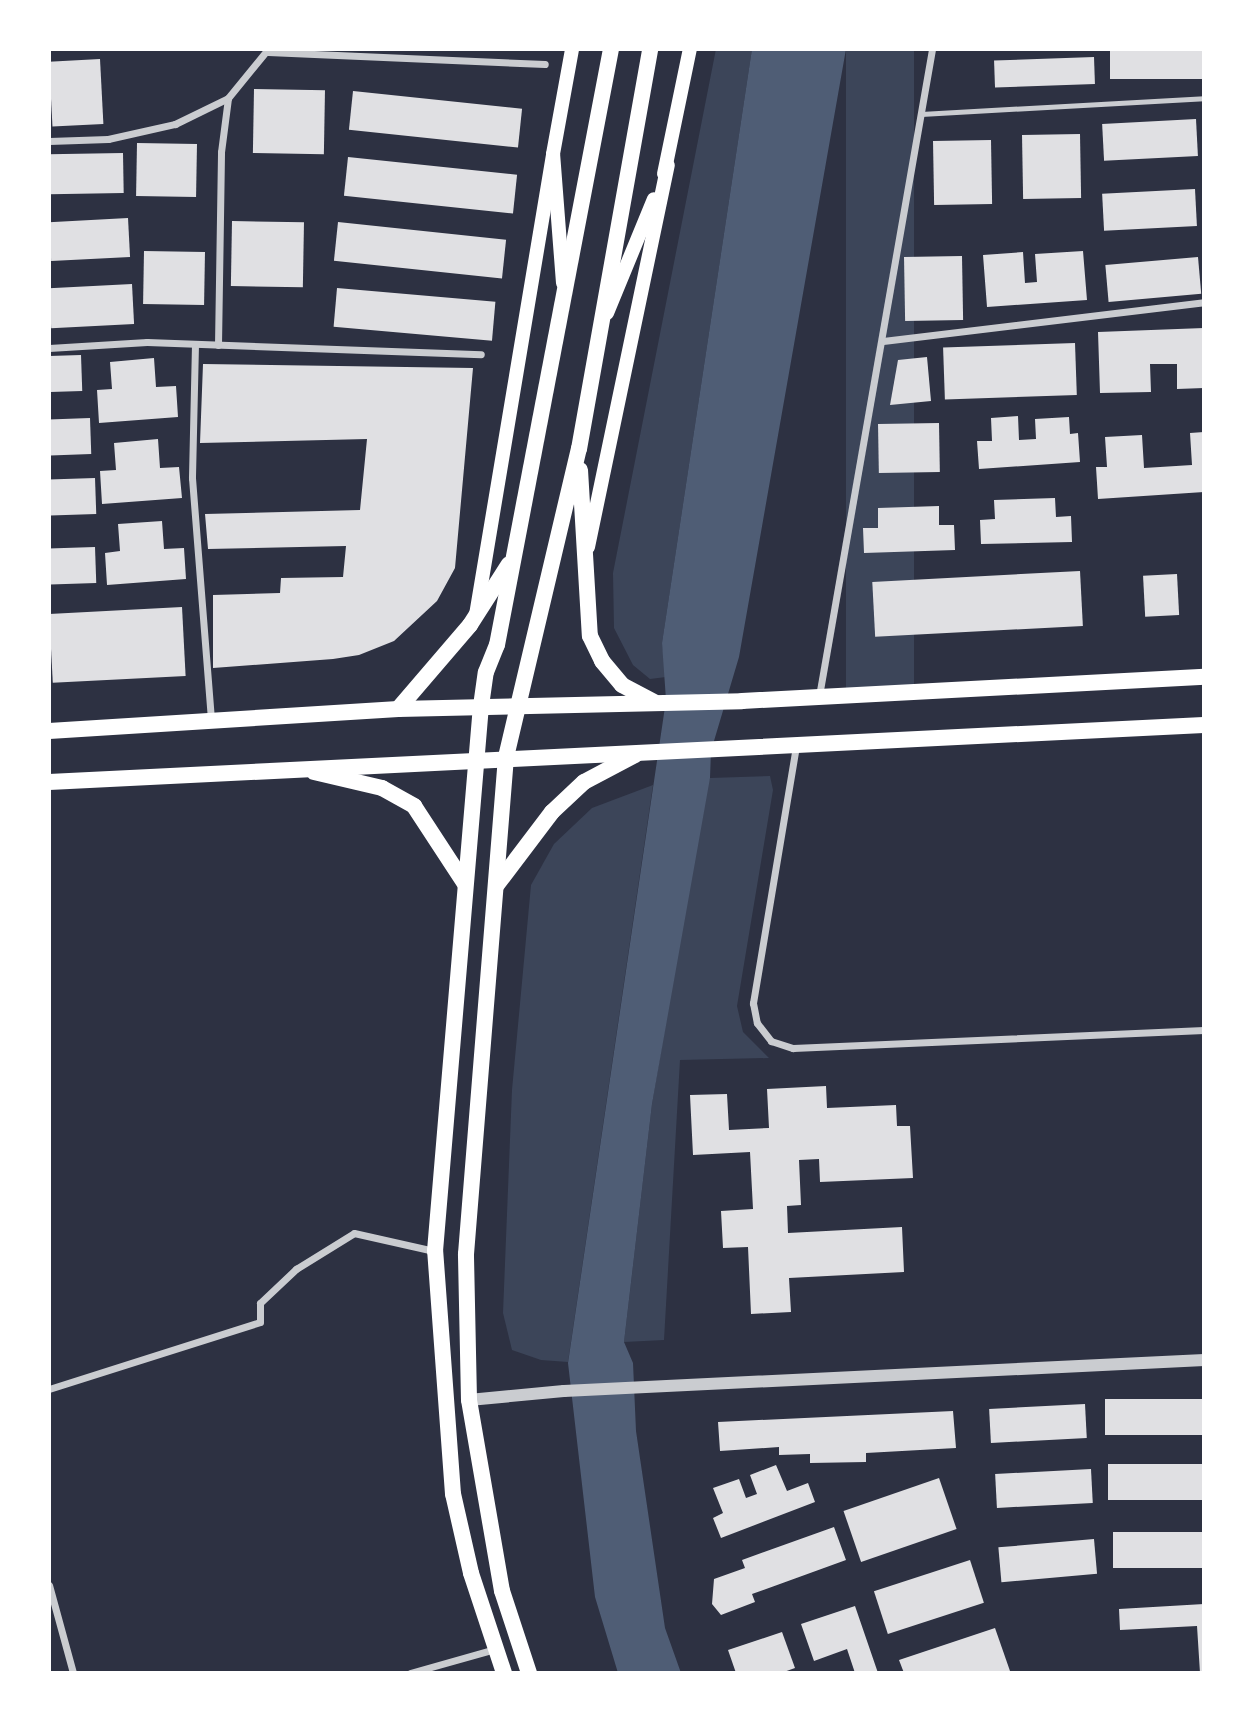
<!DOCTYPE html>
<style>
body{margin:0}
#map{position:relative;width:1253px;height:1722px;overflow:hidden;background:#2d3142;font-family:Montserrat,sans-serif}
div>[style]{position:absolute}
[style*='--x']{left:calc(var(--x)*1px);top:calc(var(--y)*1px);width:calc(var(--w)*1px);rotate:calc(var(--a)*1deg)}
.green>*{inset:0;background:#3c4559;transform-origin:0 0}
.water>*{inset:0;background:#4f5d75}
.building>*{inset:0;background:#e0e0e3;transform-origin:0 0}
.service>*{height:5px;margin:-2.5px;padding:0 2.5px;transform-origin:2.5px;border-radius:2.5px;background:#caccd0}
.minor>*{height:7px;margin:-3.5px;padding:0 3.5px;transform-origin:3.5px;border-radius:3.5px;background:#caccd0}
.tertiary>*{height:12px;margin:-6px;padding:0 6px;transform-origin:6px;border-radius:6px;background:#caccd0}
.secondary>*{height:14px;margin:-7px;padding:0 7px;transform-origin:7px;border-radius:7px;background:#fff}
.primary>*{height:16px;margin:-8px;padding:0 8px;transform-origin:8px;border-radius:8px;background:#fff}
span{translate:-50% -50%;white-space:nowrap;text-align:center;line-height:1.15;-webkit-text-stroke:7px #fff;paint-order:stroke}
.frame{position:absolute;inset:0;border:51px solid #fff;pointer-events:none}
</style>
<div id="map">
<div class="green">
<div style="clip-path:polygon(716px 49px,752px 49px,662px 643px,666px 677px,650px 679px,633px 665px,614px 628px,613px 573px)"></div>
<div style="left:846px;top:49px;width:68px;height:645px"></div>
<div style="clip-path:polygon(770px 776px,773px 790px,737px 1006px,743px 1032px,769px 1058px,680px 1060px,664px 1340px,624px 1342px,652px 1104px,705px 791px,710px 778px)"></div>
<div style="clip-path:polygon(653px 785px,568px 1362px,541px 1360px,512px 1350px,503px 1313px,512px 1090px,531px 885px,554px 844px,592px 808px)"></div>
</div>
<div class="water">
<div style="clip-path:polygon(752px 49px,846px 49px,739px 657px,711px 751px,710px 778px,652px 1104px,624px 1342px,633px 1363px,636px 1431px,665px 1628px,681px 1673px,618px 1673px,595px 1597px,568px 1363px,666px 700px,662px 643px)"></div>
</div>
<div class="building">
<div style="left:1204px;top:51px;width:28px;height:94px;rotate:90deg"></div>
<div style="left:1094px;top:57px;width:27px;height:100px;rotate:88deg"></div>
<div style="left:100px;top:59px;width:65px;height:51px;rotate:87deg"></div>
<div style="left:254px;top:89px;width:71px;height:64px;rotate:1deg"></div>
<div style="left:353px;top:91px;width:170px;height:39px;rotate:6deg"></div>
<div style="left:1196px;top:119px;width:37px;height:94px;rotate:87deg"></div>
<div style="left:1080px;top:134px;width:64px;height:58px;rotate:89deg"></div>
<div style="left:991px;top:140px;width:64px;height:58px;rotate:89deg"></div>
<div style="left:137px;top:143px;width:60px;height:53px;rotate:1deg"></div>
<div style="left:123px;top:153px;width:40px;height:74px;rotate:89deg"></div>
<div style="left:348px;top:157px;width:170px;height:39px;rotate:6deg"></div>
<div style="left:1195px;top:189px;width:37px;height:93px;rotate:87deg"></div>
<div style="left:128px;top:218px;width:39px;height:79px;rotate:87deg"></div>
<div style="left:232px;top:221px;width:72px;height:65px;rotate:1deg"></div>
<div style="left:338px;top:222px;width:169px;height:39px;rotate:6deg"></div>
<div style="left:144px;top:251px;width:61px;height:53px;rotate:1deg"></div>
<div style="clip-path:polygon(1083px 251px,1087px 300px,987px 307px,983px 255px,1023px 252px,1025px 283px,1037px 282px,1035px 254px)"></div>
<div style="left:962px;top:256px;width:64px;height:58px;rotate:89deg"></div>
<div style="left:1198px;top:257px;width:37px;height:93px;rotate:85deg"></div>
<div style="left:132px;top:284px;width:40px;height:83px;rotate:87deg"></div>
<div style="left:337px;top:288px;width:159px;height:39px;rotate:5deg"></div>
<div style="clip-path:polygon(1204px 328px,1204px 388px,1177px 389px,1177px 364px,1150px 364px,1151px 392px,1100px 393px,1098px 332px)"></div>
<div style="left:1075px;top:343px;width:52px;height:132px;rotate:88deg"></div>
<div style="left:81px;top:355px;width:36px;height:32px;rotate:88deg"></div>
<div style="clip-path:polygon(927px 357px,931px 401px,890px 405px,898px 360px)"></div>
<div style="clip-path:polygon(154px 358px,156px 387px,176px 386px,178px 417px,99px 423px,97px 390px,112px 389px,110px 362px)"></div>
<div style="clip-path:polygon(203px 364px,473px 368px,455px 568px,437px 601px,394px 641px,359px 655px,333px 659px,213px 668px,213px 595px,280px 593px,281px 578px,343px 577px,346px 546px,208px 549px,205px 514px,360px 510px,367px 439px,200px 443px)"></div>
<div style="clip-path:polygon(1018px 416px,1019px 440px,1036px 439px,1035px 419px,1069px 417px,1070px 434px,1078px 433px,1080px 462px,979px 469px,977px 441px,992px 441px,991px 418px)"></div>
<div style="left:90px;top:418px;width:36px;height:41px;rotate:88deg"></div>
<div style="left:939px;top:423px;width:49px;height:61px;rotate:89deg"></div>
<div style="clip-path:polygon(1204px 432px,1204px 492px,1098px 499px,1096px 467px,1107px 467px,1105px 437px,1142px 435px,1144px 468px,1192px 465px,1190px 433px)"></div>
<div style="clip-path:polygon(158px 439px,160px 468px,179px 467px,182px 498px,102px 504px,100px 471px,116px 470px,114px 443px)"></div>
<div style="left:95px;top:478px;width:36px;height:46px;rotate:88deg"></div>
<div style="clip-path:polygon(1055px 498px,1056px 517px,1071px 516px,1072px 542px,981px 544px,980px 520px,995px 519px,994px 500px)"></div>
<div style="clip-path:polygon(939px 506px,939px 525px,954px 525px,955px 550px,864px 553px,863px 528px,878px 528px,878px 508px)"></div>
<div style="clip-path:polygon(162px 521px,164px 549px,184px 548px,186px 579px,107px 585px,105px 553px,120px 551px,118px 524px)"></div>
<div style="left:95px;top:547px;width:36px;height:46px;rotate:88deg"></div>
<div style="left:1080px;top:571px;width:55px;height:208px;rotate:87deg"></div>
<div style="left:1177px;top:574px;width:41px;height:34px;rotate:87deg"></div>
<div style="left:182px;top:607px;width:69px;height:133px;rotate:87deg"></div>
<div style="clip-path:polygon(826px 1086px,827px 1108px,896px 1105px,897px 1126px,910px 1126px,913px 1178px,820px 1182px,819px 1159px,799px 1160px,801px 1205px,787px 1206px,788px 1233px,902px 1227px,904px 1272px,789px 1278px,791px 1312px,751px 1314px,748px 1247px,723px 1248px,721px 1211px,753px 1209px,750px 1152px,693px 1155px,690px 1095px,727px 1094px,729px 1130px,769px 1128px,767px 1089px)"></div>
<div style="left:1204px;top:1399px;width:36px;height:99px;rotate:90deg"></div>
<div style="left:1085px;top:1404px;width:34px;height:96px;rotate:87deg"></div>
<div style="clip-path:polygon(953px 1411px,956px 1448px,866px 1453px,866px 1462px,810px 1463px,810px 1454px,779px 1455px,779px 1447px,720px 1451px,718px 1422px)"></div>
<div style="left:1204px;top:1464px;width:36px;height:96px;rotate:90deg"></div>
<div style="clip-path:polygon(776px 1465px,787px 1491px,808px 1483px,815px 1502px,721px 1538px,713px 1518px,723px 1513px,713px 1488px,739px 1479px,746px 1498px,757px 1494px,750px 1475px)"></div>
<div style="left:1091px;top:1469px;width:34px;height:96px;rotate:87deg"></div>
<div style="left:939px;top:1478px;width:54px;height:101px;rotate:71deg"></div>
<div style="clip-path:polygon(834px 1527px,846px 1560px,752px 1594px,755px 1602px,721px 1615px,712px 1604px,714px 1579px,745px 1568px,742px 1560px)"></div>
<div style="left:1204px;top:1532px;width:36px;height:91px;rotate:90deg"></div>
<div style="left:1094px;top:1539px;width:35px;height:96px;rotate:85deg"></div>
<div style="left:970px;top:1560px;width:45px;height:101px;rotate:72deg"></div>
<div style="clip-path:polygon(1204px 1604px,1204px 1673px,1200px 1673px,1197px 1626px,1120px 1630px,1119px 1609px)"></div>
<div style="clip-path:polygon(855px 1606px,878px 1673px,855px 1673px,847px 1649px,814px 1661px,801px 1624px)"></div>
<div style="clip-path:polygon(995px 1628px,1010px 1671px,904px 1673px,899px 1660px)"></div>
<div style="clip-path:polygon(782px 1632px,795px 1668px,781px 1673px,736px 1673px,728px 1650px)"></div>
</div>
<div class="service">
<div style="--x:921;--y:114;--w:283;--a:-3.2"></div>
</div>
<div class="minor">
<div style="--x:268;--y:52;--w:277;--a:2.5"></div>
<div style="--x:49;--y:141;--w:59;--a:-1.9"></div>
<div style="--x:108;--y:139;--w:69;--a:-12.6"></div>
<div style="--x:175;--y:124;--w:59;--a:-26.1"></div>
<div style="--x:883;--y:341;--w:323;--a:-6.9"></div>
<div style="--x:195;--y:344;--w:134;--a:91.3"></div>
<div style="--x:192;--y:478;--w:241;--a:85.5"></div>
<div style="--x:218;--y:345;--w:193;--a:-89.1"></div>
<div style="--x:221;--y:152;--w:54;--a:-82.6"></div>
<div style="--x:228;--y:98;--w:63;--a:-50.8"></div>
<div style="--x:49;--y:348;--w:98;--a:-3.5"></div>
<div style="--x:147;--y:342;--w:334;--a:2.1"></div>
<div style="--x:819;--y:696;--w:657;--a:-80.09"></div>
<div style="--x:796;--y:746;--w:261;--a:99.5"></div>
<div style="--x:753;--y:1003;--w:20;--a:79"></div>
<div style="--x:757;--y:1023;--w:23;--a:52"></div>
<div style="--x:771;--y:1041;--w:23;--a:18"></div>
<div style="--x:793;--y:1048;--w:411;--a:-2.5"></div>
<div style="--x:49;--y:1389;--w:221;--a:-17.6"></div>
<div style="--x:260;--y:1322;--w:19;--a:-90"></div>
<div style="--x:260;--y:1303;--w:50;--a:-43.4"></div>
<div style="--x:296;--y:1269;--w:68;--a:-31.8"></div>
<div style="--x:354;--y:1233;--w:82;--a:12.7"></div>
<div style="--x:49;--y:1585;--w:91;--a:74.7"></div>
<div style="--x:410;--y:1673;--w:88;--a:-15.8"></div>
</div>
<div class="tertiary">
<div style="--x:469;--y:1400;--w:95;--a:-5.4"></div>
<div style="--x:564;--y:1391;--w:641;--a:-2.77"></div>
</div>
<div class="secondary">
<div style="--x:664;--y:174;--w:128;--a:-78.3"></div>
<div style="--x:563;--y:283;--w:129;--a:-94.4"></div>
<div style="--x:553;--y:154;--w:107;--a:-79.7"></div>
<div style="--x:607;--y:313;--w:123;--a:-67.6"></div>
<div style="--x:588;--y:547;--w:390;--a:-78.2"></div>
<div style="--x:476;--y:615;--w:467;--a:-80.5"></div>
</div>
<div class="primary">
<div style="--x:580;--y:470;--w:166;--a:86.6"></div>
<div style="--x:590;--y:636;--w:28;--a:64"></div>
<div style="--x:602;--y:661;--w:31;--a:50"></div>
<div style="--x:622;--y:685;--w:36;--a:28"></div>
<div style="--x:398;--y:709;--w:111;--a:-49.4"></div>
<div style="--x:470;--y:625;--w:72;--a:-57.4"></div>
<div style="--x:49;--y:731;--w:350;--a:-3.6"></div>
<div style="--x:398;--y:709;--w:344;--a:-1.3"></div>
<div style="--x:742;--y:701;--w:463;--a:-3"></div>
<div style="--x:314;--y:772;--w:70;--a:13.2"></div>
<div style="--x:382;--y:788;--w:37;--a:29"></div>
<div style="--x:414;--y:806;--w:93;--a:56.8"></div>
<div style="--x:49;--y:782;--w:1156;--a:-2.83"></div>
<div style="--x:496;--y:886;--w:93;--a:-52.9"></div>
<div style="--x:552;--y:812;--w:44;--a:-43.2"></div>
<div style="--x:584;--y:782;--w:58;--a:-27.9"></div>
<div style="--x:504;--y:1673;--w:105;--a:-108.3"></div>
<div style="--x:471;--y:1573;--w:81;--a:-102.8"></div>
<div style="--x:453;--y:1494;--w:244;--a:-94.2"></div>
<div style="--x:435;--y:1251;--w:547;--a:-85.18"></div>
<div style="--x:481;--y:706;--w:34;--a:-82"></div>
<div style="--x:486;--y:672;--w:29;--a:-68"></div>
<div style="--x:497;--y:645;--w:607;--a:-79.17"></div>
<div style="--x:529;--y:1673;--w:86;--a:-108.2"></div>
<div style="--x:502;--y:1591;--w:194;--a:-99.8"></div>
<div style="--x:469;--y:1400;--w:146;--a:-91.2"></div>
<div style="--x:466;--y:1254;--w:499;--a:-85.4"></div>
<div style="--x:506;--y:757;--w:317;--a:-76.7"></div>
<div style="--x:579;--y:449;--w:406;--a:-79.9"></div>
</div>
<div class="frame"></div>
</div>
